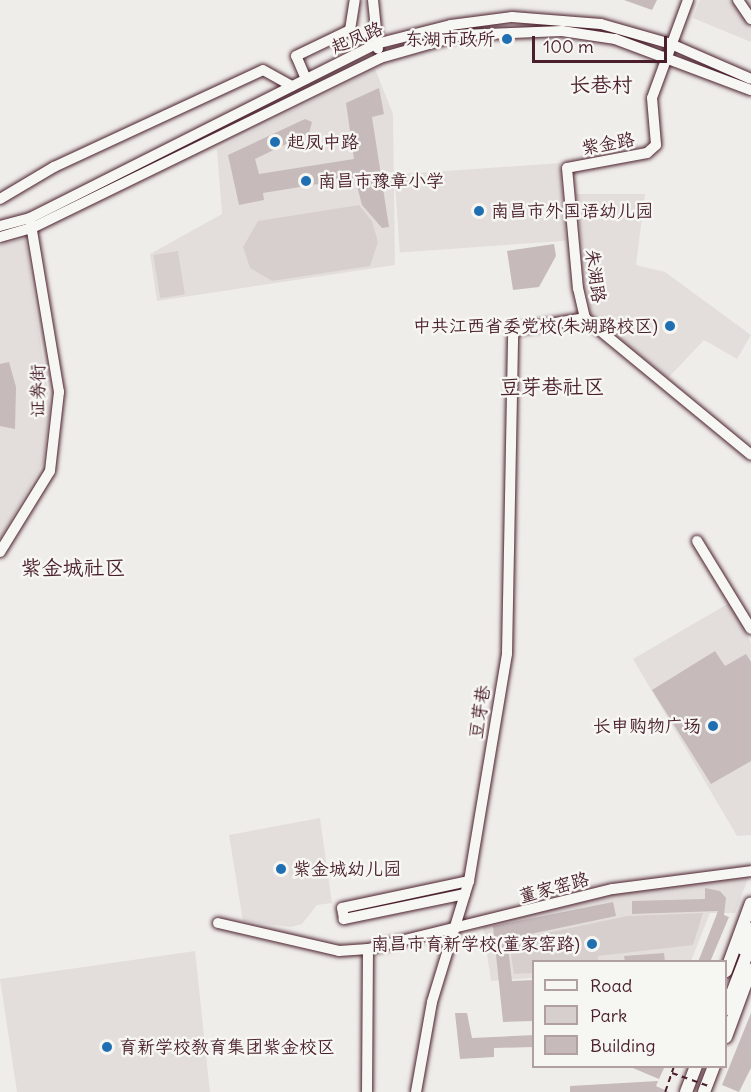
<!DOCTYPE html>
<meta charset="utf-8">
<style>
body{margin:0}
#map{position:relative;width:751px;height:1092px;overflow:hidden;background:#efedea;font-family:Delius,"LXGW WenKai TC",sans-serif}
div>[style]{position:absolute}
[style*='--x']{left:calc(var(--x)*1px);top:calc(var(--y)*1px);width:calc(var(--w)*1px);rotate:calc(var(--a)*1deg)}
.built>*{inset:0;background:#e3dedc;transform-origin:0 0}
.green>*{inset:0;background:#d7cfce;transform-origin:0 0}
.building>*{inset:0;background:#c6babb}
.path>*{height:1.5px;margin-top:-0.75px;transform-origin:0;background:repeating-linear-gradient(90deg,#4a1f2b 0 6px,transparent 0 10.5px)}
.roads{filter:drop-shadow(0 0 2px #4a1f2b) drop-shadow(0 0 2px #4a1f2b)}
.minor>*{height:10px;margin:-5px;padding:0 5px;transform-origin:5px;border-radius:5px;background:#f6f6f2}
.major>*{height:12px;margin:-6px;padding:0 6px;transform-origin:6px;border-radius:6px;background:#f6f6f2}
.path-bridge>*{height:1.5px;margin-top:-0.75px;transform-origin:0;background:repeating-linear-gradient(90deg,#4a1f2b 0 6px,transparent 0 10.5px)}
.dots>*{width:16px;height:16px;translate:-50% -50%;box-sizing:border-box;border:3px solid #f6f6f2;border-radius:50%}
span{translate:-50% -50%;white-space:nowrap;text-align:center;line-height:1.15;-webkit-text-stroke:5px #f6f6f2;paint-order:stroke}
.street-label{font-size:18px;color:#4a1f2b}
.poi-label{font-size:18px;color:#4a1f2b}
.right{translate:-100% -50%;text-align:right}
.left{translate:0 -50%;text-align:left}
.quarter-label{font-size:21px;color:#4a1f2b}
.legend{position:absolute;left:532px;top:960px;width:195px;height:108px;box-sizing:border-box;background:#f6f6f2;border:2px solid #b1a0a2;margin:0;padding:8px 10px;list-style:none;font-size:18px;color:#4a1f2b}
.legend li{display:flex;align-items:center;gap:12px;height:30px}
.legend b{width:30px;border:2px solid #b1a0a2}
.scale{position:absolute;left:532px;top:36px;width:135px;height:27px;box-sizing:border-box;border:3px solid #4a1f2b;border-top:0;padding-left:8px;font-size:18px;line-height:21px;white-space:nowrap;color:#4a1f2b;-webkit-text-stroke:4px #f6f6f2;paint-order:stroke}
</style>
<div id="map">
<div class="built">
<div style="clip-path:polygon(700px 0,751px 0,751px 42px,693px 18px)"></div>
<div style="clip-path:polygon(375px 69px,393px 114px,395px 265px,157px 301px,150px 254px,222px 214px,217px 149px)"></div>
<div style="left:560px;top:163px;width:78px;height:166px;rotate:86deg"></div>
<div style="clip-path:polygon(576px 194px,645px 194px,636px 265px,665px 272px,751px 335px,737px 359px,704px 340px,668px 378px,591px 317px)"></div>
<div style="clip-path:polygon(25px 238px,50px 407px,43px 463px,0 539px,0 245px)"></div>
<div style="clip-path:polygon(731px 602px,751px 643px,751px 835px,737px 836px,633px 659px)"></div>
<div style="clip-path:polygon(320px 818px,332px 903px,317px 905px,302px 924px,291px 927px,243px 921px,229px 835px)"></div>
<div style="clip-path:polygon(749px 876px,735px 913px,710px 913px,691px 961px,534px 962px,533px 978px,491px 981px,483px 927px,611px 893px)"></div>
<div style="clip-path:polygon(195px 951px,210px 1092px,17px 1092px,0 979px)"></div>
</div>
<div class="green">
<div style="clip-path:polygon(359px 205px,372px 221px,378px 242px,370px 266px,272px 281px,250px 268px,243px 247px,258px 221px)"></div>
<div style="left:178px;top:251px;width:44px;height:25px;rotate:81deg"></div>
<div style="clip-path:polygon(703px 913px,693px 945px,598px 956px,598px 961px,534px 962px,533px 973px,514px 974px,509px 941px,627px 916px)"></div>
</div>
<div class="building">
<div style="clip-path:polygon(624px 0,657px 0,652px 10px)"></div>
<div style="clip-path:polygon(379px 88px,384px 114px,372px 117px,389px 227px,382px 228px,362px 205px,355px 178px,263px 193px,264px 200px,239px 205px,228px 155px,305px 119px,312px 122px,309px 133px,255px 159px,259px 174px,354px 159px,346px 103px)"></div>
<div style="clip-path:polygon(554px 244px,556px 256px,539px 287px,513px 290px,507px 251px)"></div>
<div style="clip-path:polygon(9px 362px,16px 387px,15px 429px,0 426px,0 364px)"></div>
<div style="clip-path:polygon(715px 651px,725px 666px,746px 654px,751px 662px,751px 761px,711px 784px,652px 690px)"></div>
<div style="clip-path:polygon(705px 888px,720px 891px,726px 898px,724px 915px,729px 917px,710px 962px,698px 962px,718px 911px,632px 914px,632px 901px,705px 899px)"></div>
<div style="clip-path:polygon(613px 902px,616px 916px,507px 939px,512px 981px,534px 980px,534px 1021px,503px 1022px,493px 926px)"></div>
<div style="clip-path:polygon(664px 953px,665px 962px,625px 962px,624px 956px)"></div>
<div style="clip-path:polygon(455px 1013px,467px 1013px,472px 1038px,534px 1035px,534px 1047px,494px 1048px,494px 1057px,460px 1059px)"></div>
<div style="clip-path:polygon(751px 1013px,751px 1068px,739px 1092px,722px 1085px)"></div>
<div style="clip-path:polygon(628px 1066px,665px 1066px,659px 1079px)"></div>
<div style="clip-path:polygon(658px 1081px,656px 1086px,669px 1092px,570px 1092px,570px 1086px)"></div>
</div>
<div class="path">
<div style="--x:665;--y:1092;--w:28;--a:-71"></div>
</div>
<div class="roads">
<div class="minor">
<div style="--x:373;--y:0;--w:49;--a:84.2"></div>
<div style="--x:688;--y:0;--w:104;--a:110.2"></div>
<div style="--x:652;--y:98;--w:47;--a:85.1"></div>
<div style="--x:656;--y:145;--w:12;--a:138"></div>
<div style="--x:647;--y:153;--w:81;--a:169.4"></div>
<div style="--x:567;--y:168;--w:121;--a:84.8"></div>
<div style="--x:578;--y:288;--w:31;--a:77"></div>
<div style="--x:585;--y:318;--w:215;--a:39.5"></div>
<div style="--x:738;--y:0;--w:23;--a:56"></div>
<div style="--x:306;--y:79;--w:25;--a:-113"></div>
<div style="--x:296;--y:56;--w:60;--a:-25.7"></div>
<div style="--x:350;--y:30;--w:30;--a:-81"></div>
<div style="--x:0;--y:199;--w:63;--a:-30.7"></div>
<div style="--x:54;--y:167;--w:230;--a:-24.9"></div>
<div style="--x:263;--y:70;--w:33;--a:29"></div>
<div style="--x:0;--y:226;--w:31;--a:-15"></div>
<div style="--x:30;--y:218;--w:387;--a:-26.7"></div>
<div style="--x:376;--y:44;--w:77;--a:-14.2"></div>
<div style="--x:451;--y:25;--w:62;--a:-7.5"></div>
<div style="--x:512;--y:17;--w:89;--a:4.5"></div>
<div style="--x:601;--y:24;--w:73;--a:15.9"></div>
<div style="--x:671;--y:44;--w:87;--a:23.6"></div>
<div style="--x:0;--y:237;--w:33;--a:-16"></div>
<div style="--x:32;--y:228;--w:387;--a:-26"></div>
<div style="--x:380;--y:58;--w:84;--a:-15.9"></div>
<div style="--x:461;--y:35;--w:101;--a:-2.3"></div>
<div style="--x:562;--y:31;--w:54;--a:8.6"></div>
<div style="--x:615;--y:39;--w:145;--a:20.6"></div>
<div style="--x:697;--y:541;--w:103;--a:58.5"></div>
<div style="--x:0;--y:552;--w:95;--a:-58.3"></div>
<div style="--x:50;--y:471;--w:80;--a:-83.5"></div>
<div style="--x:59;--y:392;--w:170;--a:-99.5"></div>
<div style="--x:465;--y:894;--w:124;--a:168.3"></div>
<div style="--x:344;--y:919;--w:11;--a:-100"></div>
<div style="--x:342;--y:908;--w:130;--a:-12"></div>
<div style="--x:218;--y:923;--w:124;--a:13"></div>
<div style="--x:339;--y:951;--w:29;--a:-4"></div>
<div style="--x:368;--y:949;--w:143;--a:90.4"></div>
<div style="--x:368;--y:949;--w:252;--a:-13.8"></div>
<div style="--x:613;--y:889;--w:139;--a:-7.4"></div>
<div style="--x:416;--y:1092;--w:91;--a:-79.9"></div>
<div style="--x:432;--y:1002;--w:127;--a:-73"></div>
<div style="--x:469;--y:881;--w:230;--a:-80.5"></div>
<div style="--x:507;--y:654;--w:324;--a:-88.9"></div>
<div style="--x:513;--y:330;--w:73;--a:-9.5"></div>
</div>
<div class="major">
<div style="--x:743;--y:949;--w:22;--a:-69"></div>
<div style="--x:726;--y:971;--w:72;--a:-69.8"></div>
<div style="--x:726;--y:1009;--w:70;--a:-69"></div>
<div style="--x:726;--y:1037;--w:72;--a:-69.8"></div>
<div style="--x:686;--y:1092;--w:28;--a:-69"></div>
<div style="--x:704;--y:1092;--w:28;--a:-69"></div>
</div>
</div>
<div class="path-bridge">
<div style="--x:672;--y:1073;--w:41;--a:19.7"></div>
</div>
<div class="dots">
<div style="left:507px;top:39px;background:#1f6fb2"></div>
<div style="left:275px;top:142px;background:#1f6fb2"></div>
<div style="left:306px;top:181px;background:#1f6fb2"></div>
<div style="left:479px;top:211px;background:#1f6fb2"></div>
<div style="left:670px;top:326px;background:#1f6fb2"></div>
<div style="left:713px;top:726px;background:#1f6fb2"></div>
<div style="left:281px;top:869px;background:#1f6fb2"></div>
<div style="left:592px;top:944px;background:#1f6fb2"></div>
<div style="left:107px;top:1047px;background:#1f6fb2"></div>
</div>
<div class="street-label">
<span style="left:357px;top:38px;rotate:-23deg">起凤路</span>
<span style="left:608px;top:144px;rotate:-10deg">紫金路</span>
<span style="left:595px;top:276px;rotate:82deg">朱湖路</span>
<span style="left:38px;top:391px;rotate:-90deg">证券街</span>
<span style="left:480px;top:712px;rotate:-81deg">豆芽巷</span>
<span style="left:554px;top:888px;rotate:-15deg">董家窑路</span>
</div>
<div class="poi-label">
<span class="right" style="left:495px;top:39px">东湖市政所</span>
<span class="left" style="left:287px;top:142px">起凤中路</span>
<span class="left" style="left:318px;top:181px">南昌市豫章小学</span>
<span class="left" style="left:491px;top:211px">南昌市外国语幼儿园</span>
<span class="right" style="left:658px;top:326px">中共江西省委党校(朱湖路校区)</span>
<span class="right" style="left:701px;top:726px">长申购物广场</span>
<span class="left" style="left:293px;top:869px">紫金城幼儿园</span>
<span class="right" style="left:580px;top:944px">南昌市育新学校(董家窑路)</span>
<span class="left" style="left:119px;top:1047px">育新学校教育集团紫金校区</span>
</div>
<div class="quarter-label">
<span style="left:601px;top:85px">长巷村</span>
<span style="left:552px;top:387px">豆芽巷社区</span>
<span style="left:73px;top:568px">紫金城社区</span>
</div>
<ul class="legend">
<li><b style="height:8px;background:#f6f6f2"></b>Road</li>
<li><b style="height:16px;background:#d7cfce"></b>Park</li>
<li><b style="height:16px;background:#c6babb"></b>Building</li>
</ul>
<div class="scale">100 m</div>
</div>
